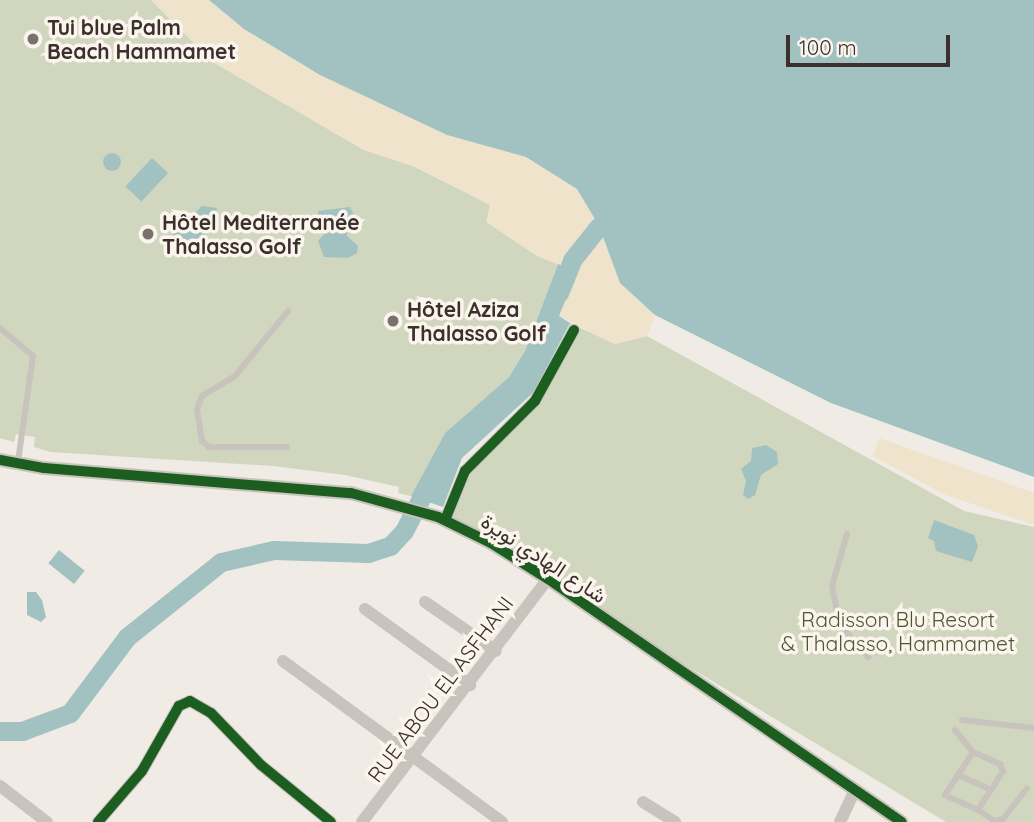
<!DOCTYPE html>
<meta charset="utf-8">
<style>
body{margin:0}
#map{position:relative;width:1034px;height:822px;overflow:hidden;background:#f0ebe5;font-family:Quicksand,Vazirmatn,sans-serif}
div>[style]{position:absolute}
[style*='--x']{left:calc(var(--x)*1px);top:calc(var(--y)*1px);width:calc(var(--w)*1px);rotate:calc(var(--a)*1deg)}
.green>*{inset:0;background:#d1d6bf}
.sand>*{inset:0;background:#efe3cc}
.water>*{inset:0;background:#a1c2c1;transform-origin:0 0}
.round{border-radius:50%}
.river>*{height:19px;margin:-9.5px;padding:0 9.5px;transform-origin:9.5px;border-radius:9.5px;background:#a1c2c1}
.service>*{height:6px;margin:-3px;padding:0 3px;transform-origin:3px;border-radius:3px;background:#c9c3be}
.minor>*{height:12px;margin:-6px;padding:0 6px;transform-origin:6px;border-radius:6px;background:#c9c3be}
.tertiary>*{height:14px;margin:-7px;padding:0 7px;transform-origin:7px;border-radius:7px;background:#c9c3be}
.cycleway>*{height:10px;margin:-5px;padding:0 5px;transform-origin:5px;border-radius:5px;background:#1b5e20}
.dots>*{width:19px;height:19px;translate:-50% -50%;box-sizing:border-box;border:4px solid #fbf5ee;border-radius:50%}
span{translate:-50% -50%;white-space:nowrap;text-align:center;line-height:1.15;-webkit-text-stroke:7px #fbf5ee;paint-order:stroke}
.poi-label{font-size:21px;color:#3b302b;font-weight:700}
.left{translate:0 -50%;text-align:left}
.street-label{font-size:21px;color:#3b302b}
.park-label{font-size:21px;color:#4a5a2e}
.scale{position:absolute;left:786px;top:35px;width:164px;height:32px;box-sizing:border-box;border:4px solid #3b302b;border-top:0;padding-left:9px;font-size:21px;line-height:24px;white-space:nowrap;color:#3b302b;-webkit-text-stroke:5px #fbf5ee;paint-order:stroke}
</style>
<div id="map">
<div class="green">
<div style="clip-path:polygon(0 0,151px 0,213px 62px,364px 150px,413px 166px,491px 205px,537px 256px,558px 264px,525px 351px,509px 377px,445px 433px,411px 496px,398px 493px,399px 487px,345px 475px,273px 466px,50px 452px,34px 447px,35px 437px,16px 434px,14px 442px,0 438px)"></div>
<div style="clip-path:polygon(570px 323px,615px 344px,647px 336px,964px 511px,1034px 527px,1034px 822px,946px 822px,447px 521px,467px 460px,538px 395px)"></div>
</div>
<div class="sand">
<div style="clip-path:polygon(151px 0,209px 0,244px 29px,320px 75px,447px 135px,526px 157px,577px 189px,599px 226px,620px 283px,655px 315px,647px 336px,615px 344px,559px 316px,577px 272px,537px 256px,486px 222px,490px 205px,413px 166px,364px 150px,213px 62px)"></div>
<div style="clip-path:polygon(879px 438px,1034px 493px,1034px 525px,943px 494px,873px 456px)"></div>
</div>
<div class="water">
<div style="clip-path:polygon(209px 0,1034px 0,1034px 477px,831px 403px,655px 315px,620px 283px,599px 226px,577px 189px,526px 157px,447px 135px,320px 75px,244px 29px)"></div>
<div class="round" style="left:103px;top:153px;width:18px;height:18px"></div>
<div style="left:152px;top:158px;width:22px;height:39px;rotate:43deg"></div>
<div style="clip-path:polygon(202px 206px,217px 208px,211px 231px,183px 251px,174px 250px,170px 237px)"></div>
<div style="clip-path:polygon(350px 207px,356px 219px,347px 230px,347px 236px,358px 246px,357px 253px,348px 258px,324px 257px,318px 241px,327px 231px,319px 223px,318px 211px)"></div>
<div style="clip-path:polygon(558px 264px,577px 272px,559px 316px,570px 323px,534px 392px,462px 458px,443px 507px,411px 496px,445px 433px,509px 377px,525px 351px)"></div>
<div style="clip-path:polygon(766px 445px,777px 452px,778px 464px,761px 475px,755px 495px,748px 499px,743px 495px,746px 481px,741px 469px,751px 461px,752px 448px)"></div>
<div style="clip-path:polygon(934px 520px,974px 535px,978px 546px,972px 562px,936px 551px,934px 541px,928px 538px)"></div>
<div style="left:59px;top:550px;width:33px;height:17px;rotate:39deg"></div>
<div style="clip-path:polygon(27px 592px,36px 592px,42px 600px,46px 617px,41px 622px,27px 615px)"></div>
</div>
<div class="river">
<div style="--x:559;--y:293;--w:35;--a:-68"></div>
<div style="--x:572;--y:260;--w:43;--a:-51.5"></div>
<div style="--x:0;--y:731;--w:22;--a:0"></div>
<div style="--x:22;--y:731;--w:51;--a:-20.6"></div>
<div style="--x:70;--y:713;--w:95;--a:-53.1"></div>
<div style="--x:127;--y:637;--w:120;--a:-38.6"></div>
<div style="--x:221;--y:562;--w:54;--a:-12.8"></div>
<div style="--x:274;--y:550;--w:94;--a:1.8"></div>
<div style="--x:368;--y:553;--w:23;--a:-18"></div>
<div style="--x:390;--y:546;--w:21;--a:-47"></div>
<div style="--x:404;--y:531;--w:61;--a:-62.6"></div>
</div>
<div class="service">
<div style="--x:0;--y:328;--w:43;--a:40.3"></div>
<div style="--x:33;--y:356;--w:107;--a:98.1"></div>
<div style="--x:287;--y:447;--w:78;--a:180"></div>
<div style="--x:209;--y:447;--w:9;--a:-139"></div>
<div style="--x:202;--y:441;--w:32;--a:-99"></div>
<div style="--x:197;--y:409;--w:14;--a:-69"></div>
<div style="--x:202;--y:396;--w:39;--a:-31"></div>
<div style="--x:235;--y:376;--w:84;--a:-50.8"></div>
<div style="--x:847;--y:534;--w:54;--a:106.1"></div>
<div style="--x:832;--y:586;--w:38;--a:79"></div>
<div style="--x:839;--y:623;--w:45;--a:49.5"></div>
<div style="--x:962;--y:720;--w:72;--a:6.3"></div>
<div style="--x:955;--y:730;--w:28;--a:51"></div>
<div style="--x:973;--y:752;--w:30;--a:24"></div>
<div style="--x:1000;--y:764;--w:8;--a:67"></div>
<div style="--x:1003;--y:771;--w:46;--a:122.7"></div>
<div style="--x:978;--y:810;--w:36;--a:-156"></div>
<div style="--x:945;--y:795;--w:51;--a:-56.9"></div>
<div style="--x:958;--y:775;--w:36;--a:24"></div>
<div style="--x:978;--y:810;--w:20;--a:33"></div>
<div style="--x:995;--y:821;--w:8;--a:-14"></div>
<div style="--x:1003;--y:819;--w:39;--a:-52"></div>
</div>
<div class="minor">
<div style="--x:445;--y:520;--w:53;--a:-67.8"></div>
<div style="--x:465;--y:471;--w:99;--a:-45"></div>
<div style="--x:535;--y:401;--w:81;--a:-61.2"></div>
<div style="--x:425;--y:602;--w:86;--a:34.6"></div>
<div style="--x:365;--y:609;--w:130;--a:35.9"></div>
<div style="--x:283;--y:661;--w:272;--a:36.3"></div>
<div style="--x:0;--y:786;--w:59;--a:37.5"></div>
<div style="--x:643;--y:802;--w:38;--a:32"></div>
<div style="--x:98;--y:822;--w:67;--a:-49.2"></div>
<div style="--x:142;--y:771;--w:75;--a:-60.4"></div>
<div style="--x:179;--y:706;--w:12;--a:-24"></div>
<div style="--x:190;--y:701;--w:24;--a:30"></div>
<div style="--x:211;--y:713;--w:72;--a:46.1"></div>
<div style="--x:261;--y:765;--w:90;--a:39.2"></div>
<div style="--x:362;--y:822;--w:306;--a:-52.6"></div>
<div style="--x:840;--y:822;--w:33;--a:-65"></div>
</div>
<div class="tertiary">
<div style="--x:0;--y:460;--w:45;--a:10.3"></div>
<div style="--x:44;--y:468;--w:308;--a:4.7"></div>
<div style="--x:351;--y:493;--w:90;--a:15.4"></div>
<div style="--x:438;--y:517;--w:59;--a:26.1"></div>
<div style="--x:491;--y:543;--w:67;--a:32.3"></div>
<div style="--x:548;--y:579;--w:429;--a:34.5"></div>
</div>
<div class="cycleway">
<div style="--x:0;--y:460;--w:45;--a:10.3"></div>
<div style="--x:44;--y:468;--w:308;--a:4.7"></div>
<div style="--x:351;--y:493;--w:90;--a:15.4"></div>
<div style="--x:438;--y:517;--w:59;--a:26.1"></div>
<div style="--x:491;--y:543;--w:67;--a:32.3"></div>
<div style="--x:548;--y:579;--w:429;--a:34.5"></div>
<div style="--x:445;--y:520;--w:53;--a:-67.8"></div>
<div style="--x:465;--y:471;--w:99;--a:-45"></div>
<div style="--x:535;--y:401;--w:81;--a:-61.2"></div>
<div style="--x:98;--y:822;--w:67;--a:-49.2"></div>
<div style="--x:142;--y:771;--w:75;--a:-60.4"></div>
<div style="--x:179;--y:706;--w:12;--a:-24"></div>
<div style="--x:190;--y:701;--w:24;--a:30"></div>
<div style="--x:211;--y:713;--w:72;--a:46.1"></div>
<div style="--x:261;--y:765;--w:90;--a:39.2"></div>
</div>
<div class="dots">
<div style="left:33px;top:39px;background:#7a716c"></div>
<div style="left:148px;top:234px;background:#7a716c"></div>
<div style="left:393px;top:321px;background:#7a716c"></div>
</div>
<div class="poi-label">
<span class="left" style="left:47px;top:39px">Tui blue Palm<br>Beach Hammamet</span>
<span class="left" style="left:162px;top:234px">Hôtel Mediterranée<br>Thalasso Golf</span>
<span class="left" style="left:407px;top:321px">Hôtel Aziza<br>Thalasso Golf</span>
</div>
<div class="street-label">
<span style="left:544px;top:558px;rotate:33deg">شارع الهادي نويرة</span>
<span style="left:440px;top:689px;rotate:-53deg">RUE ABOU EL ASFHANI</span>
</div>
<div class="park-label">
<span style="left:898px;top:631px">Radisson Blu Resort<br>&amp; Thalasso, Hammamet</span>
</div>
<div class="scale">100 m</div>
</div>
